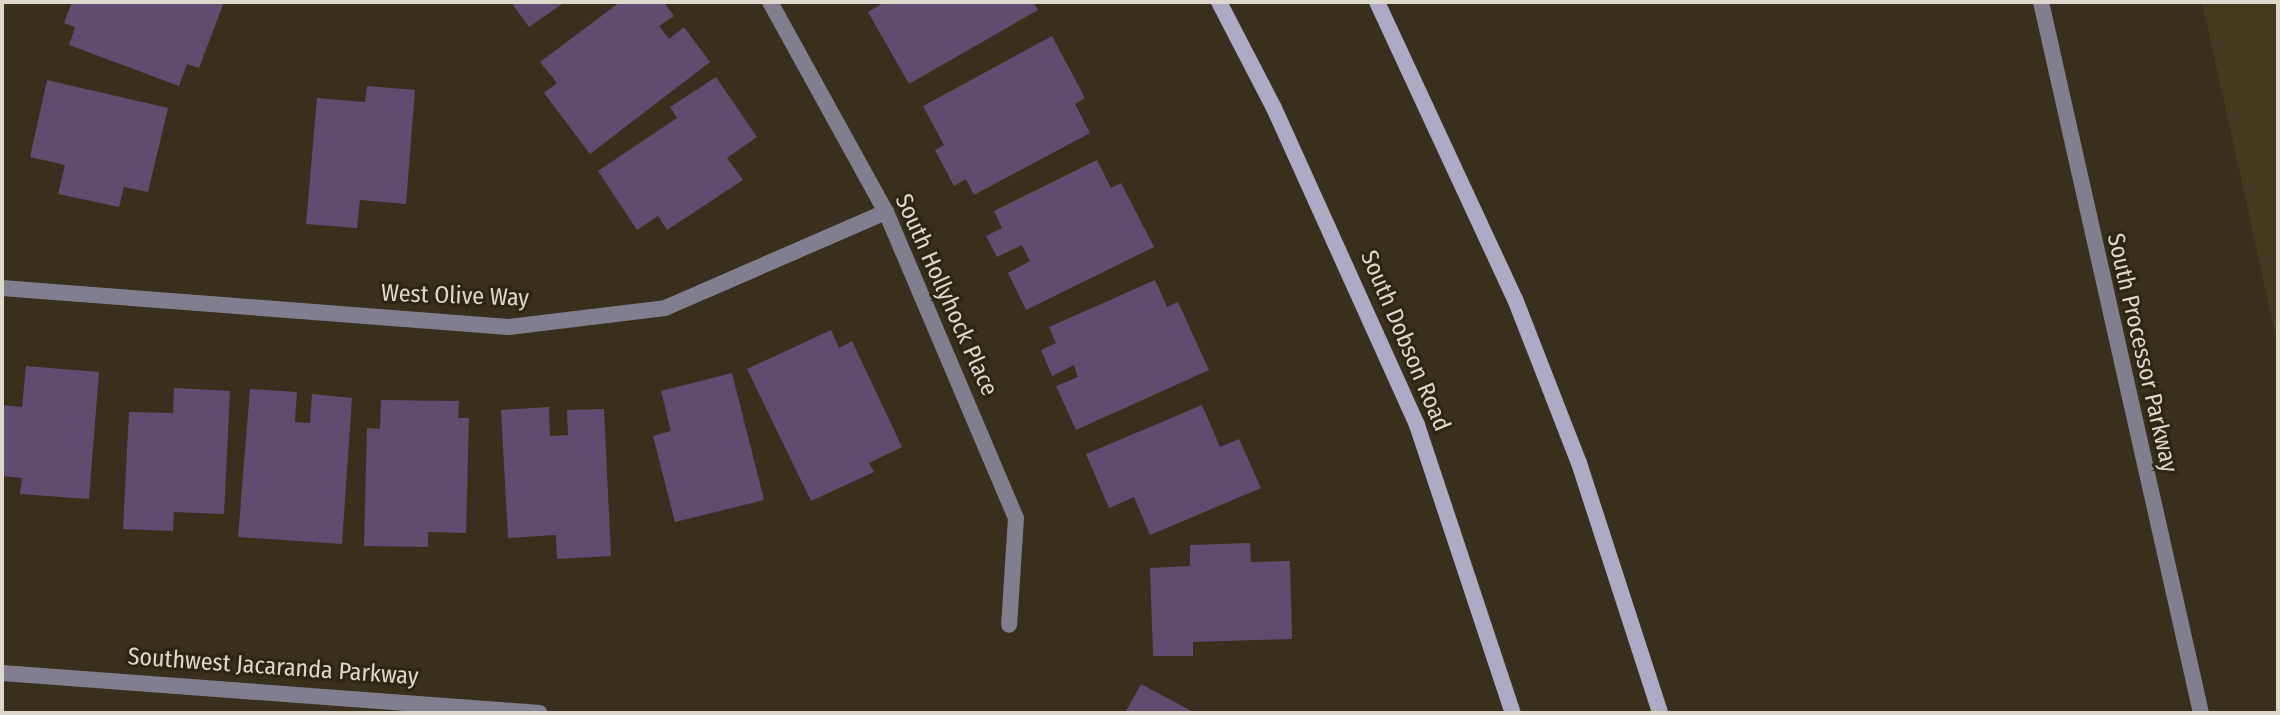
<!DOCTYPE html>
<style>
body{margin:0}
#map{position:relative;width:2280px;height:715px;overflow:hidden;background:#38301d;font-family:"Fira Sans Condensed",sans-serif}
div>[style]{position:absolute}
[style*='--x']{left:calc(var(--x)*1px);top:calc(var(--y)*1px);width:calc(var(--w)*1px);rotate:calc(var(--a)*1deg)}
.built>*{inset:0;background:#443a20}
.building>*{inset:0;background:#5f4c6e}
.minor>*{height:16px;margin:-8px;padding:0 8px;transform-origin:8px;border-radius:8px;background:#807e8f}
.tertiary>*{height:16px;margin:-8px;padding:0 8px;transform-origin:8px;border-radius:8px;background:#807e8f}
.secondary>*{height:16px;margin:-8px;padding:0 8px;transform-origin:8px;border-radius:8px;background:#adaac5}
span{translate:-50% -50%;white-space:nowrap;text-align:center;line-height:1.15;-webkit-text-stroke:6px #2d2613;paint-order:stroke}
.street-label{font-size:24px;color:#ddd8cc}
.frame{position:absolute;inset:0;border:4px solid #ddd8cc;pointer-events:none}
</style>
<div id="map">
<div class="built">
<div style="clip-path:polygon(2202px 2px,2278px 2px,2278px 348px,2232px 137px)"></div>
</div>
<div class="building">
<div style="clip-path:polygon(72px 2px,224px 2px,199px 68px,187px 64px,179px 86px,69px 45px,75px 27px,64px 23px)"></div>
<div style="clip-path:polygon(511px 2px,565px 2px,529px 27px)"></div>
<div style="clip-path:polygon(620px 2px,664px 2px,674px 16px,659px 26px,669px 39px,684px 27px,710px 62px,590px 154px,544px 93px,557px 83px,540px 62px)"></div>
<div style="clip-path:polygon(885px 2px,1033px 2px,1038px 10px,909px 84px,868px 12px)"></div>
<div style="clip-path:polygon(1052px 36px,1085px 98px,1075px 104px,1090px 133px,974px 195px,966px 179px,954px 186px,935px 150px,944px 145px,923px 106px)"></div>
<div style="clip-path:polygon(716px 77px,757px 137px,727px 158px,743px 180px,667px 230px,658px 216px,637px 230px,598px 171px,677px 118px,670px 107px)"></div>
<div style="clip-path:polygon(47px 80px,168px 108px,148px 192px,124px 187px,119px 207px,58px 194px,65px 165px,30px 157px)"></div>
<div style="clip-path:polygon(367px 86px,415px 90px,406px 204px,360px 200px,357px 228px,306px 224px,317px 98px,365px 102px)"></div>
<div style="clip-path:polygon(1097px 160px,1111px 188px,1121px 183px,1154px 247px,1026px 310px,1008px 273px,1030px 261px,1022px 245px,997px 257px,986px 236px,1002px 228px,994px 211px)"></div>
<div style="clip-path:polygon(1155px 280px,1167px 307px,1178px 302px,1209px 370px,1076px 430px,1056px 386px,1078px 377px,1074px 365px,1052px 376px,1041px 350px,1056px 343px,1049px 327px)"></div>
<div style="clip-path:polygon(831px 330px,839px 348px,852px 341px,902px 447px,869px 463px,874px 472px,811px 501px,747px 369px)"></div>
<div style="clip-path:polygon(26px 366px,99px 372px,89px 499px,20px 494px,22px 478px,2px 476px,3px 405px,22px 407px)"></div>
<div style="clip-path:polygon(732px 373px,764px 500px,675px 522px,653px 436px,671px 431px,661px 391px)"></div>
<div style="clip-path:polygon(174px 388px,230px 391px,224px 514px,174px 512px,173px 531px,123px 529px,129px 412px,173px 413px)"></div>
<div style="clip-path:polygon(250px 389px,297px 392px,295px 422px,310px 423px,312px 394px,352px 398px,342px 544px,238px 537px)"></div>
<div style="clip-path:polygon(381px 400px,459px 401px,458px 418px,469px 418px,466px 533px,428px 532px,428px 547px,364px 546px,367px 428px,380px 429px)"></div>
<div style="clip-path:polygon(1202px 405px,1220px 447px,1239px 439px,1261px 488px,1150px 535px,1134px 497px,1109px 508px,1086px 454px)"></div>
<div style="clip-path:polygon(549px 407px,550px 436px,568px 435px,567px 410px,604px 409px,611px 556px,557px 559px,556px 535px,508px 538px,501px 410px)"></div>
<div style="clip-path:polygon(1250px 543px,1251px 562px,1290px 561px,1292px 639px,1193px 642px,1193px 656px,1153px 656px,1150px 568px,1190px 566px,1190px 545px)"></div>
<div style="clip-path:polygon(1141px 684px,1195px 713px,1125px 713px)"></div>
</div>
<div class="minor">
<div style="--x:770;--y:2;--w:240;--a:61.1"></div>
<div style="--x:886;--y:212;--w:332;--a:67"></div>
<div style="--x:1016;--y:518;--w:107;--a:93.7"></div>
<div style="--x:2041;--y:2;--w:729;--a:77.32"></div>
<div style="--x:2;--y:288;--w:508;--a:4.4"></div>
<div style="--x:509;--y:327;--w:157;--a:-6.9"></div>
<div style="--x:665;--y:308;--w:241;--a:-23.5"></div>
</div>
<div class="tertiary">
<div style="--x:2;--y:673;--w:539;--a:4.25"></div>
</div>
<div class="secondary">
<div style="--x:1219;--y:2;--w:119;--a:62.6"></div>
<div style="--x:1274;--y:108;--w:348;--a:65.7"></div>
<div style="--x:1417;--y:425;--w:304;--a:71.6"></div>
<div style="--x:1377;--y:2;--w:327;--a:65.1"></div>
<div style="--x:1515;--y:299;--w:176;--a:68.7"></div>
<div style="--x:1579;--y:463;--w:263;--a:72"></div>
</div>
<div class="street-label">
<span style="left:946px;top:295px;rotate:66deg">South Hollyhock Place</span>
<span style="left:455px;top:296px;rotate:2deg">West Olive Way</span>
<span style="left:1405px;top:341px;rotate:67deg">South Dobson Road</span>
<span style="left:2142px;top:353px;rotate:77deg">South Processor Parkway</span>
<span style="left:273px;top:667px;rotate:4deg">Southwest Jacaranda Parkway</span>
</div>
<div class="frame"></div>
</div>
